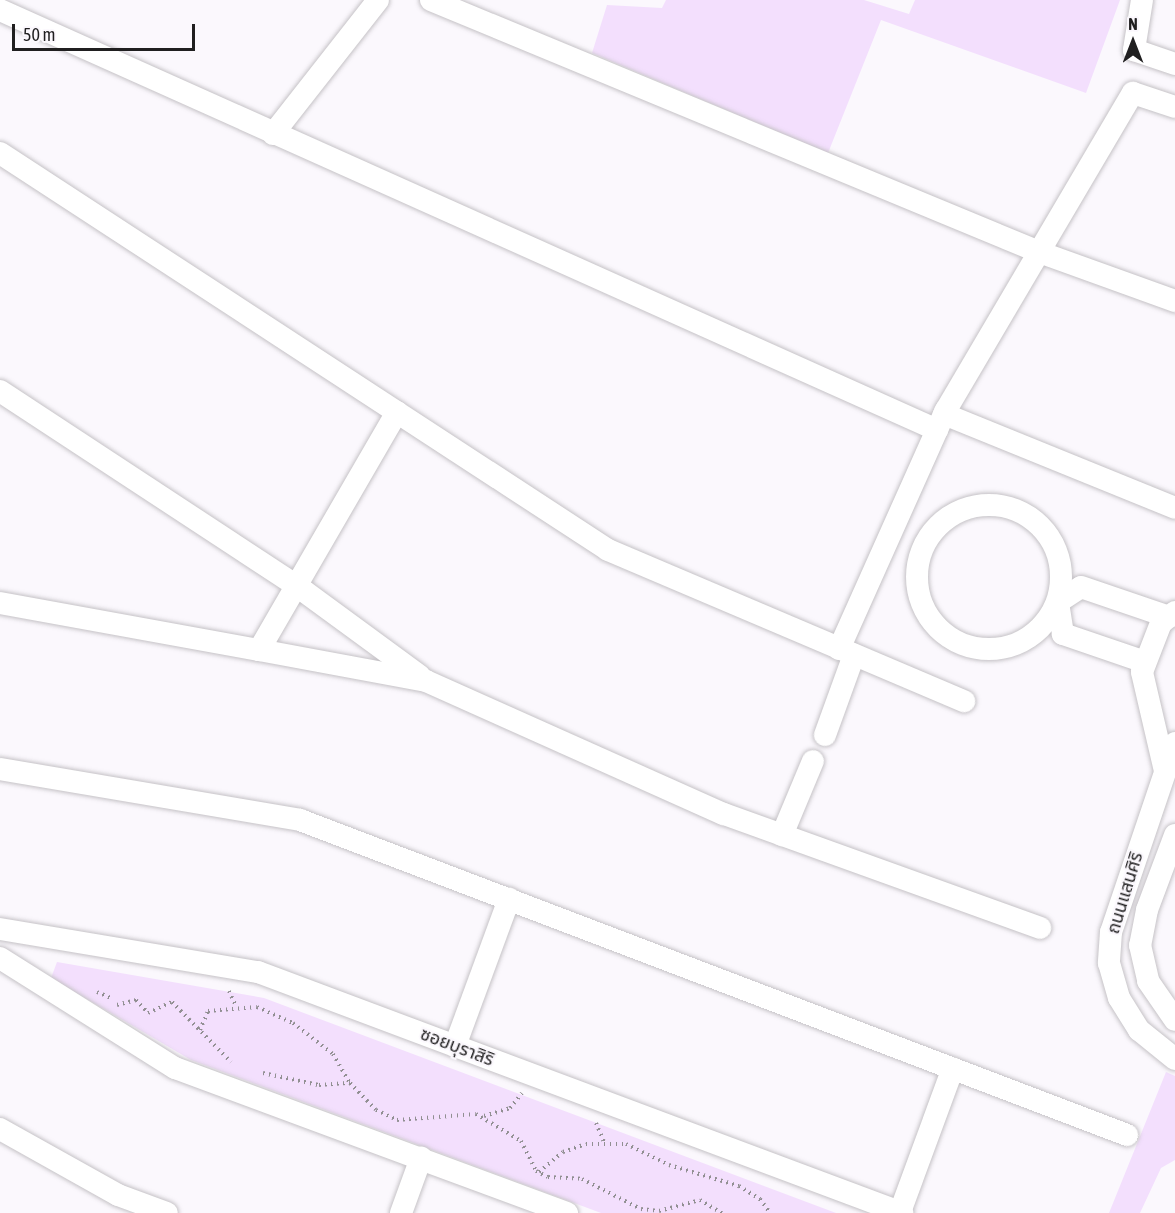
<!DOCTYPE html>
<meta charset="utf-8">
<style>
body{margin:0}
#map{position:relative;width:1175px;height:1213px;overflow:hidden;background:#fbf8fd;font-family:"Asap Condensed","Noto Sans Thai",sans-serif}
div>[style]{position:absolute}
[style*='--x']{left:calc(var(--x)*1px);top:calc(var(--y)*1px);width:calc(var(--w)*1px);rotate:calc(var(--a)*1deg)}
.green>*{inset:0;background:#f3dffd}
.path>*{height:4px;margin-top:-2px;transform-origin:0;background:repeating-linear-gradient(90deg,#918f92 0 1.5px,transparent 0 6px)}
.roads{filter:drop-shadow(0 0 2px #c5c2c6) drop-shadow(0 0 2px #c5c2c6)}
.street>*{height:22px;margin:-11px;padding:0 11px;transform-origin:11px;border-radius:11px;background:#fff}
.street>.ring{margin:-11px;padding:0;box-sizing:content-box;background:none;border:22px solid #fff;border-radius:50%}
span{translate:-50% -50%;white-space:nowrap;text-align:center;line-height:1.15;-webkit-text-stroke:4.5px #fbf8fd;paint-order:stroke}
.street-label{font-size:18px;color:#201f20}
.north{position:absolute;left:1103px;top:12px;width:60px;height:60px;-webkit-text-stroke:4px #fbf8fd;paint-order:stroke;rotate:0deg;font-size:16px;font-weight:700;line-height:24px;text-align:center;color:#201f20}
.north::after{content:'';display:block;margin:auto;width:21px;height:27px;background:#201f20;clip-path:polygon(50% 0,100% 100%,50% 72%,0 100%)}
.scale{position:absolute;left:12px;top:24px;width:183px;height:27px;box-sizing:border-box;border:3px solid #201f20;border-top:0;padding-left:8px;font-size:18px;line-height:21px;white-space:nowrap;color:#201f20;-webkit-text-stroke:4px #fbf8fd;paint-order:stroke}
</style>
<div id="map">
<div class="green">
<div style="clip-path:polygon(666px 0,864px 0,909px 14px,915px 0,1120px 0,1086px 93px,881px 20px,828px 153px,592px 53px,607px 5px,662px 8px)"></div>
<div style="clip-path:polygon(57px 962px,264px 998px,836px 1213px,601px 1213px,191px 1060px,51px 978px)"></div>
<div style="clip-path:polygon(1166px 1072px,1175px 1076px,1175px 1160px,1161px 1168px,1140px 1213px,1109px 1213px)"></div>
</div>
<div class="path">
<div style="--x:229;--y:991;--w:17;--a:65"></div>
<div style="--x:97;--y:992;--w:15;--a:23"></div>
<div style="--x:117;--y:1005;--w:20;--a:-15"></div>
<div style="--x:136;--y:1000;--w:18;--a:47"></div>
<div style="--x:148;--y:1013;--w:26;--a:-25"></div>
<div style="--x:172;--y:1002;--w:84;--a:45.5"></div>
<div style="--x:200;--y:1030;--w:21;--a:-67"></div>
<div style="--x:208;--y:1011;--w:49;--a:-4.7"></div>
<div style="--x:257;--y:1007;--w:39;--a:24"></div>
<div style="--x:293;--y:1023;--w:51;--a:37.8"></div>
<div style="--x:333;--y:1054;--w:34;--a:60"></div>
<div style="--x:350;--y:1083;--w:37;--a:46"></div>
<div style="--x:376;--y:1110;--w:23;--a:25"></div>
<div style="--x:397;--y:1120;--w:79;--a:-4.3"></div>
<div style="--x:476;--y:1114;--w:52;--a:31"></div>
<div style="--x:521;--y:1141;--w:34;--a:63"></div>
<div style="--x:536;--y:1171;--w:13;--a:27"></div>
<div style="--x:548;--y:1177;--w:34;--a:3"></div>
<div style="--x:582;--y:1179;--w:66;--a:27"></div>
<div style="--x:641;--y:1209;--w:18;--a:6"></div>
<div style="--x:659;--y:1211;--w:42;--a:-15"></div>
<div style="--x:700;--y:1200;--w:26;--a:31"></div>
<div style="--x:263;--y:1073;--w:57;--a:12.1"></div>
<div style="--x:319;--y:1085;--w:31;--a:-4"></div>
<div style="--x:484;--y:1116;--w:27;--a:-17"></div>
<div style="--x:510;--y:1108;--w:19;--a:-51"></div>
<div style="--x:596;--y:1123;--w:23;--a:67"></div>
<div style="--x:539;--y:1172;--w:31;--a:-40"></div>
<div style="--x:563;--y:1152;--w:24;--a:-19"></div>
<div style="--x:586;--y:1144;--w:40;--a:0"></div>
<div style="--x:626;--y:1144;--w:48;--a:26"></div>
<div style="--x:669;--y:1165;--w:73;--a:16.7"></div>
<div style="--x:739;--y:1186;--w:25;--a:32"></div>
<div style="--x:760;--y:1199;--w:17;--a:54"></div>
</div>
<div class="roads">
<div class="street">
<div style="--x:431;--y:0;--w:658;--a:22.51"></div>
<div style="--x:1039;--y:252;--w:145;--a:19.8"></div>
<div style="--x:1142;--y:0;--w:51;--a:99.1"></div>
<div style="--x:1134;--y:50;--w:43;--a:18.9"></div>
<div style="--x:0;--y:10;--w:1027;--a:24.14"></div>
<div style="--x:273;--y:134;--w:170;--a:-51.9"></div>
<div style="--x:0;--y:153;--w:726;--a:33.14"></div>
<div style="--x:608;--y:550;--w:387;--a:23"></div>
<div style="--x:0;--y:391;--w:355;--a:33.3"></div>
<div style="--x:297;--y:586;--w:152;--a:36.2"></div>
<div style="--x:397;--y:412;--w:275;--a:120.1"></div>
<div style="--x:259;--y:650;--w:170;--a:10.5"></div>
<div style="--x:426;--y:681;--w:326;--a:24.1"></div>
<div style="--x:724;--y:814;--w:336;--a:19.8"></div>
<div style="--x:944;--y:414;--w:249;--a:22.1"></div>
<div class="ring" style="left:917px;top:505px;width:122px;height:122px"></div>
<div style="--x:0;--y:603;--w:263;--a:10.3"></div>
<div style="--x:839;--y:649;--w:262;--a:-65.9"></div>
<div style="--x:946;--y:410;--w:368;--a:-59.5"></div>
<div style="--x:1133;--y:93;--w:44;--a:18.4"></div>
<div style="--x:1145;--y:662;--w:87;--a:-161.1"></div>
<div style="--x:1063;--y:634;--w:32;--a:-99"></div>
<div style="--x:1058;--y:602;--w:27;--a:-33"></div>
<div style="--x:1081;--y:587;--w:93;--a:18.8"></div>
<div style="--x:825;--y:735;--w:85;--a:-70.1"></div>
<div style="--x:1175;--y:743;--w:200;--a:108.7"></div>
<div style="--x:1111;--y:932;--w:31;--a:94"></div>
<div style="--x:1109;--y:963;--w:36;--a:74"></div>
<div style="--x:1119;--y:998;--w:38;--a:58"></div>
<div style="--x:1139;--y:1030;--w:46;--a:38.9"></div>
<div style="--x:0;--y:769;--w:304;--a:9.6"></div>
<div style="--x:300;--y:820;--w:885;--a:20.85"></div>
<div style="--x:1165;--y:771;--w:102;--a:-103.1"></div>
<div style="--x:1142;--y:672;--w:53;--a:-68.8"></div>
<div style="--x:1161;--y:623;--w:18;--a:-38"></div>
<div style="--x:782;--y:835;--w:80;--a:-67.3"></div>
<div style="--x:1175;--y:835;--w:80;--a:110.5"></div>
<div style="--x:1147;--y:910;--w:36;--a:101"></div>
<div style="--x:1140;--y:945;--w:37;--a:77"></div>
<div style="--x:1148;--y:981;--w:47;--a:55.3"></div>
<div style="--x:0;--y:929;--w:262;--a:9.5"></div>
<div style="--x:258;--y:972;--w:688;--a:20.52"></div>
<div style="--x:0;--y:958;--w:207;--a:32.2"></div>
<div style="--x:175;--y:1068;--w:418;--a:20.3"></div>
<div style="--x:455;--y:1046;--w:157;--a:-69.8"></div>
<div style="--x:0;--y:1129;--w:135;--a:29.2"></div>
<div style="--x:118;--y:1195;--w:52;--a:20.2"></div>
<div style="--x:900;--y:1212;--w:153;--a:-69.8"></div>
<div style="--x:401;--y:1213;--w:59;--a:-70"></div>
</div>
</div>
<div class="street-label">
<span style="left:1125px;top:893px;rotate:-73deg">ถนนแสนศิริ</span>
<span style="left:457px;top:1047px;rotate:21deg">ซอยบุราสิริ</span>
</div>
<div class="north">N</div>
<div class="scale">50 m</div>
</div>
